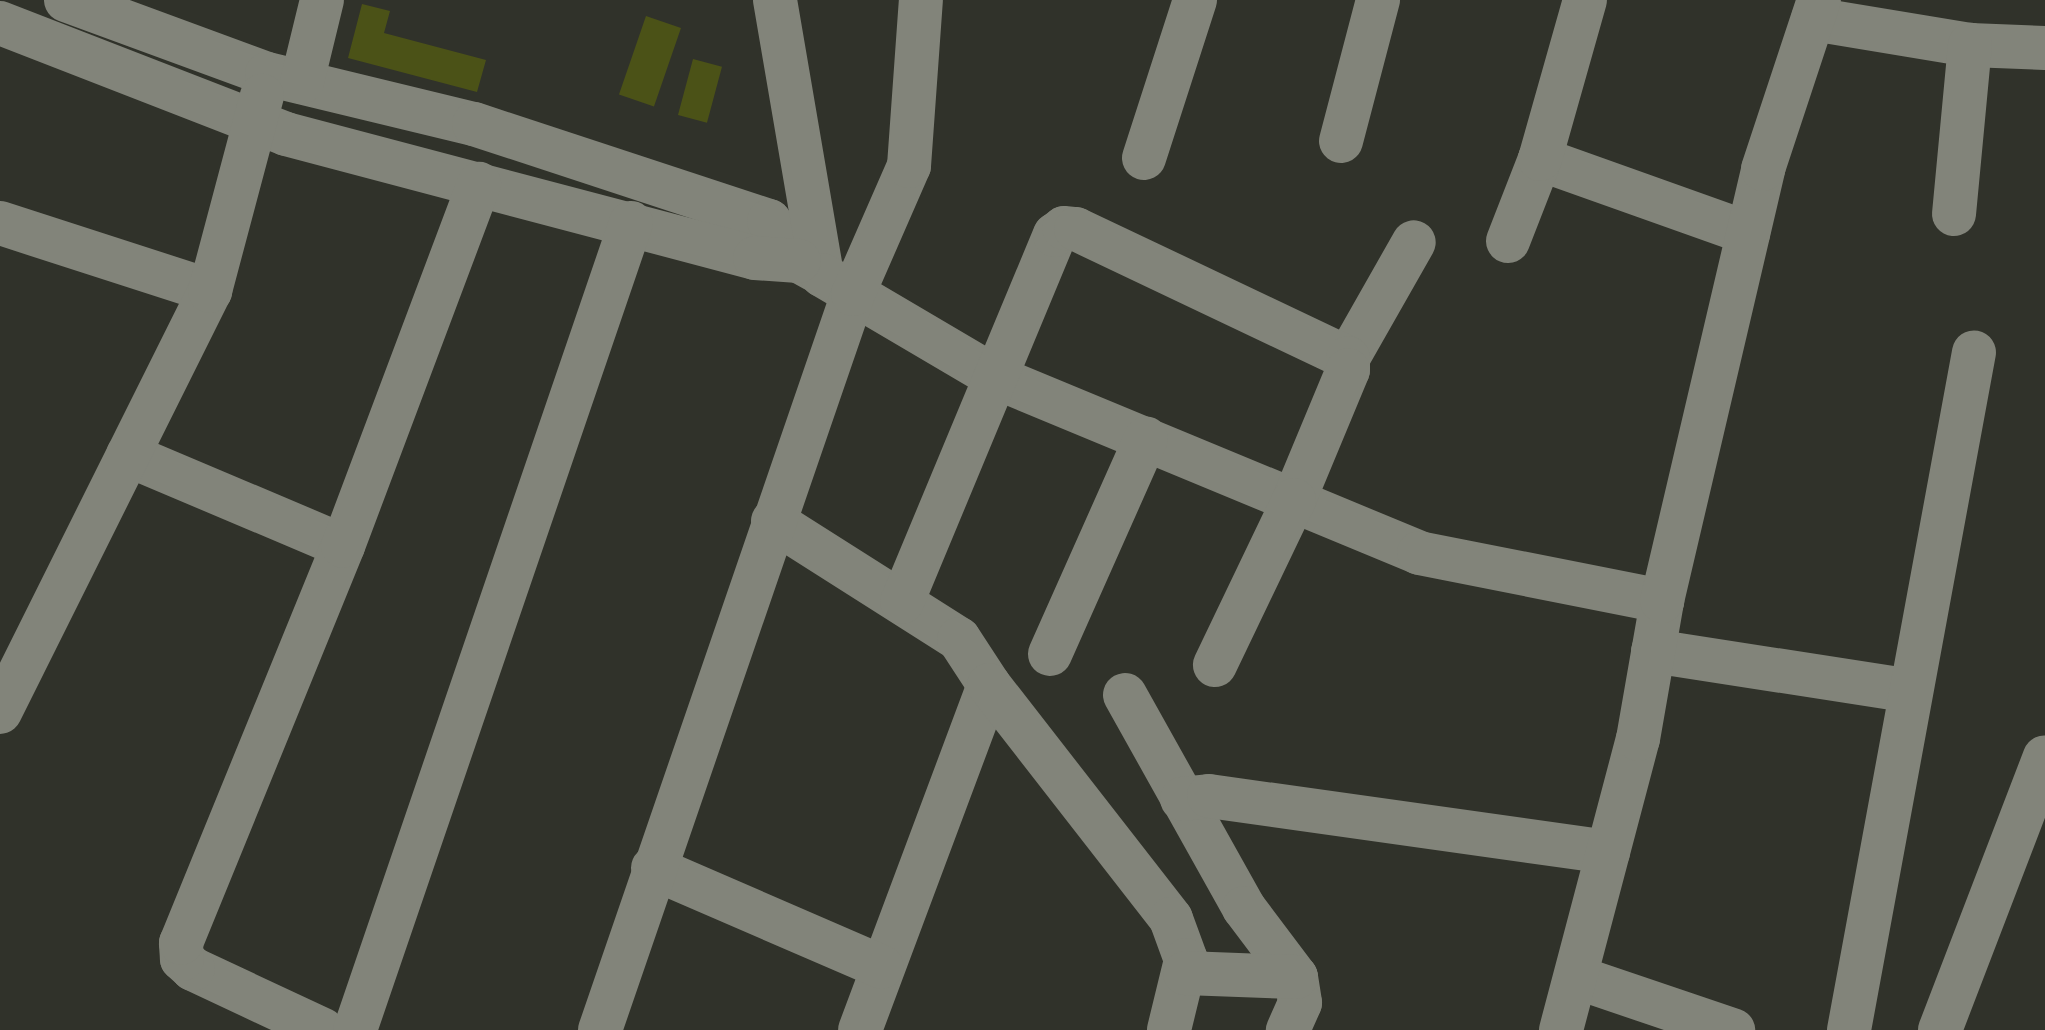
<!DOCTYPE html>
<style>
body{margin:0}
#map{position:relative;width:2045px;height:1030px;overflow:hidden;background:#30322a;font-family:Quicksand,sans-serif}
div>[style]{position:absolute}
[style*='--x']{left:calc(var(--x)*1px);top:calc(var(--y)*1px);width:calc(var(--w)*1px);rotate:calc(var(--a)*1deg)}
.building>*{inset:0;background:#4b5217;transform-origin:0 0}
.minor>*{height:44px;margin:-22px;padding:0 22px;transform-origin:22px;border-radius:22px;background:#82847a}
span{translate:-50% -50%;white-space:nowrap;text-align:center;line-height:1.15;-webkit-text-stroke:8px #262820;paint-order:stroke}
</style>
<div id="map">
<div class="building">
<div style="clip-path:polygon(362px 4px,390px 11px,384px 33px,486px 60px,477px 92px,348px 58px)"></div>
<div style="left:646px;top:16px;width:37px;height:83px;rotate:19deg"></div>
<div style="left:693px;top:59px;width:30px;height:58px;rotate:15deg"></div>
</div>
<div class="minor">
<div style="--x:66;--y:0;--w:214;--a:20.2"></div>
<div style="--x:267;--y:74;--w:213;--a:13.6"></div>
<div style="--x:474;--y:124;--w:311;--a:18.2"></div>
<div style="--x:769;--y:221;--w:50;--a:53.1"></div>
<div style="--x:799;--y:261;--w:18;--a:29"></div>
<div style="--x:775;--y:0;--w:279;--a:80.3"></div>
<div style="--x:822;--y:275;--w:201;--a:30.5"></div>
<div style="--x:995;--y:377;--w:459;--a:22.5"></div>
<div style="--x:1419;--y:553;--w:248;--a:11.2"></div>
<div style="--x:1813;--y:19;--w:159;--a:9.4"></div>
<div style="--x:1970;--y:45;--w:75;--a:2.3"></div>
<div style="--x:0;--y:23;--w:307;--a:21.2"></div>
<div style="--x:286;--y:134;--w:485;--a:14.8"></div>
<div style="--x:755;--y:258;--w:44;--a:3.9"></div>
<div style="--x:302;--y:82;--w:84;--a:-76.3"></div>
<div style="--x:1341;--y:141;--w:146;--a:-75.3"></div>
<div style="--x:1144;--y:158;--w:166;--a:-72.1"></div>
<div style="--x:1540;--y:159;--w:221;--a:19.6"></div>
<div style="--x:1954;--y:214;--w:170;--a:-84.6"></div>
<div style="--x:0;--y:223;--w:221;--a:17.9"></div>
<div style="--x:1508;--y:241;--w:88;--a:-68.7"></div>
<div style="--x:1540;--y:159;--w:165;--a:-74.2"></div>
<div style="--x:1348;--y:358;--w:133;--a:-60.4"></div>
<div style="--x:128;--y:455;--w:233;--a:22.9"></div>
<div style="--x:773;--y:521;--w:220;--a:32.4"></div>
<div style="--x:959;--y:639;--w:55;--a:56.9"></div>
<div style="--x:989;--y:685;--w:368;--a:110.5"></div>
<div style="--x:902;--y:602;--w:398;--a:-67.4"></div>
<div style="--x:1055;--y:235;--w:11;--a:-38"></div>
<div style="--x:1064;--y:228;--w:12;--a:5"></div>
<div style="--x:1076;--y:229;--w:301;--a:25.4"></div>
<div style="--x:1348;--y:358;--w:12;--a:90"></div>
<div style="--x:1348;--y:370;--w:141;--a:112.6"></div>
<div style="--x:1294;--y:500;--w:183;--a:115.6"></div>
<div style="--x:1653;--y:651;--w:260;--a:8.8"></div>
<div style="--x:1050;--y:654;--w:236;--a:-66"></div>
<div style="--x:989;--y:685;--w:296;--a:52.1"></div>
<div style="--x:1171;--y:919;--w:44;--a:69.9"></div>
<div style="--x:1186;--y:960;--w:72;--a:103.7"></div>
<div style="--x:1125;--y:695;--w:244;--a:60.8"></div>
<div style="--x:1244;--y:908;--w:86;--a:53"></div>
<div style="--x:1296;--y:977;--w:26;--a:81"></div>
<div style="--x:1300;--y:1003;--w:30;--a:114"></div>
<div style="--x:0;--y:712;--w:470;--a:-63.5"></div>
<div style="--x:210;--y:291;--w:202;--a:-75.1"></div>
<div style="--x:1182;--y:799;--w:27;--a:-6"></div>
<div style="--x:1209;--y:796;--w:403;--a:8"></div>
<div style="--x:653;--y:868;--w:249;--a:23.4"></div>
<div style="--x:1185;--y:973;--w:111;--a:2.1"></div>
<div style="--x:1576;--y:977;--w:166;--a:18.7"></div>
<div style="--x:323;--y:1030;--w:144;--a:-154.9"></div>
<div style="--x:193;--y:969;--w:15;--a:-138"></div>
<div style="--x:182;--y:959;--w:16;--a:-94"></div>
<div style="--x:181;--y:943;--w:429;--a:-67.8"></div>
<div style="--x:343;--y:546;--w:387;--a:-69.4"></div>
<div style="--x:355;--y:1030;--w:853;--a:-71.12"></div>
<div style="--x:600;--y:1030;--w:778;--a:-71.03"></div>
<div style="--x:853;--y:294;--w:140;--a:-66.4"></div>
<div style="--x:909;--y:166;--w:166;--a:-85.9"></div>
<div style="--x:1561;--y:1030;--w:301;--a:-75.2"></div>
<div style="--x:1638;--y:739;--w:140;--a:-80.1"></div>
<div style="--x:1662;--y:601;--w:444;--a:-76.8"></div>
<div style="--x:1763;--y:169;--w:178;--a:-71.7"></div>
<div style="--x:1849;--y:1030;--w:689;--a:-79.55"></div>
<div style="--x:1940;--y:1030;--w:292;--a:-69"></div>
</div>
</div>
